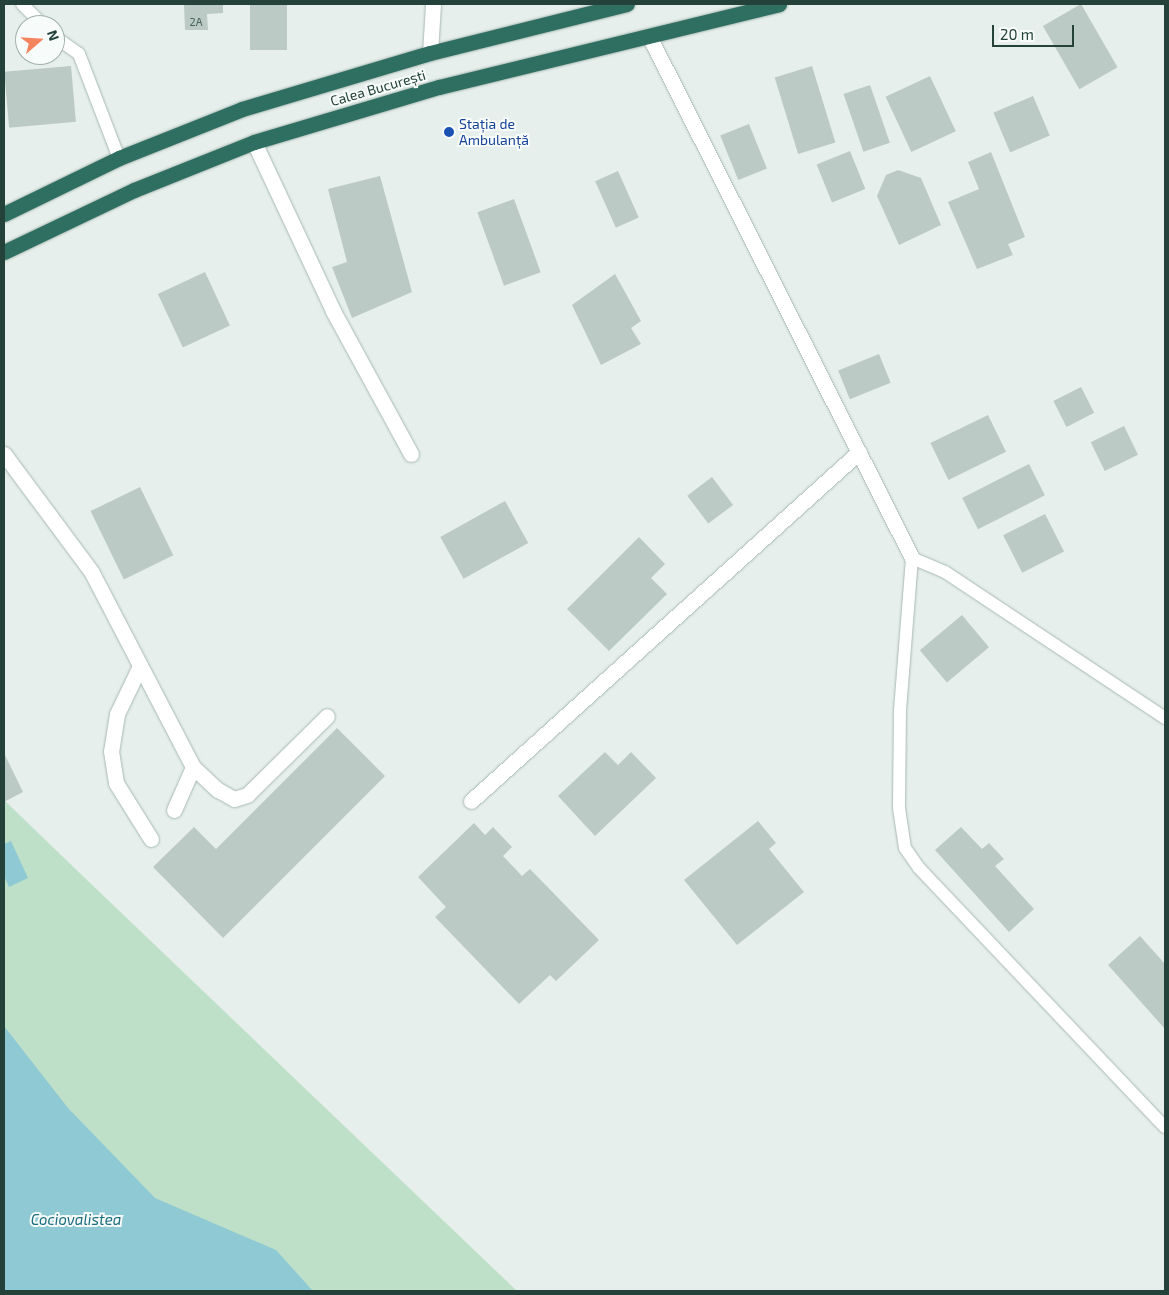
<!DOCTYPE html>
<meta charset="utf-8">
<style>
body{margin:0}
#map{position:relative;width:1169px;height:1295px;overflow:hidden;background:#e6efeb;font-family:"Exo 2",sans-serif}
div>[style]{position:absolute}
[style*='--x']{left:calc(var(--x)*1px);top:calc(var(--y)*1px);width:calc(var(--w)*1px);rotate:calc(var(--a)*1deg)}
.green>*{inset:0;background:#bfe0c8}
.water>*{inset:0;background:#8ec9d4}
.building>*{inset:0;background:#bbcac4;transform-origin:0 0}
.roads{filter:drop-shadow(0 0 1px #a8b8b2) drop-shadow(0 0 1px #a8b8b2)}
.lane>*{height:12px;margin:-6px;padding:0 6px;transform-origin:6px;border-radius:6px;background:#fff}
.street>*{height:15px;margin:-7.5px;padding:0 7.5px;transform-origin:7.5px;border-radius:7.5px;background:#fff}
.highway>*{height:15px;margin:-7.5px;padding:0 7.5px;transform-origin:7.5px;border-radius:7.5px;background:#2f6f62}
.dots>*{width:14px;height:14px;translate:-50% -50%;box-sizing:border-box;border:2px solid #f7fbf9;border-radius:50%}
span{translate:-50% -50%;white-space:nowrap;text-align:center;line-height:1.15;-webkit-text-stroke:4px #f7fbf9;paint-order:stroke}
.number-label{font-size:11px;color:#4a645c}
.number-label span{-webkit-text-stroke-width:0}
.street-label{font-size:14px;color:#24423a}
.transit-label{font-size:14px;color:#164399}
.left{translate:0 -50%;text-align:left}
.water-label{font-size:15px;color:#1c6f80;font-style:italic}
.frame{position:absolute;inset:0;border:5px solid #24423a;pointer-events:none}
.north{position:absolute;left:15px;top:15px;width:50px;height:50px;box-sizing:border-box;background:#f7fbf9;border:1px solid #a3b1ad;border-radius:50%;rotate:71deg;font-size:14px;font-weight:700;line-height:20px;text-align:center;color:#24423a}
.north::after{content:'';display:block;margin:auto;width:18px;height:22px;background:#f4845f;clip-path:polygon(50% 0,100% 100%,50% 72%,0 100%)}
.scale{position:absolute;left:992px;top:25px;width:82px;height:22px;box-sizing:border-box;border:2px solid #24423a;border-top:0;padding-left:6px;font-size:15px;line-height:18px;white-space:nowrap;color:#24423a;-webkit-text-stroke:4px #f7fbf9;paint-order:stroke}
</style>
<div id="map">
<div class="green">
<div style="clip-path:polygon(4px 800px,88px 881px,517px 1291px,4px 1291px)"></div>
</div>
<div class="water">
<div style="clip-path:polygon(11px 841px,28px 878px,9px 887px,4px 876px,4px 844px)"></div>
<div style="clip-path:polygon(4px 1026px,68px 1108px,155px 1198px,276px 1250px,313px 1291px,4px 1291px)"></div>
</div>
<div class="building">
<div style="clip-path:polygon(184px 4px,223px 4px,223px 13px,207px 14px,208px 30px,185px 30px)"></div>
<div style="left:250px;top:4px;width:37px;height:46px"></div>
<div style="left:1081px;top:4px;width:73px;height:44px;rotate:60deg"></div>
<div style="left:71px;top:66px;width:56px;height:67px;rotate:85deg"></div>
<div style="left:812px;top:66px;width:80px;height:39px;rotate:73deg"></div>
<div style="left:930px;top:76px;width:61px;height:49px;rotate:65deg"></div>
<div style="left:870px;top:85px;width:61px;height:28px;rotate:71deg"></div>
<div style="left:1033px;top:96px;width:43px;height:43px;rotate:67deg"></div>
<div style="left:749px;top:124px;width:48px;height:31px;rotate:68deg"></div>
<div style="left:850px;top:151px;width:41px;height:36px;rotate:68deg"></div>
<div style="clip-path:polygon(991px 152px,1025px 237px,1008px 244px,1013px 255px,977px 269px,948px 202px,979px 189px,968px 162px)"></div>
<div style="clip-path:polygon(898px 170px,921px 178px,941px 225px,899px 245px,877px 196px,886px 175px)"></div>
<div style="left:618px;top:171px;width:51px;height:25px;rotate:66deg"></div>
<div style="clip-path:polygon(380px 176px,412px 292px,352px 318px,332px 267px,347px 262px,328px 189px)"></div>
<div style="left:514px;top:199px;width:78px;height:39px;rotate:70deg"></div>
<div style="left:205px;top:272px;width:59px;height:52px;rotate:65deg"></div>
<div style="clip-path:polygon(615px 274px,641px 321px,631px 328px,641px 344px,601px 365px,572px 305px)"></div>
<div style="left:879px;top:354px;width:31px;height:44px;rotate:68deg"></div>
<div style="left:1081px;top:387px;width:29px;height:31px;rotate:63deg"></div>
<div style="left:988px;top:415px;width:41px;height:64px;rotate:64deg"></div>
<div style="left:1124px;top:426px;width:32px;height:37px;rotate:64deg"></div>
<div style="left:1029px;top:464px;width:35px;height:75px;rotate:63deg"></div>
<div style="left:712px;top:477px;width:35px;height:31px;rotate:53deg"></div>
<div style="left:140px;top:487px;width:76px;height:55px;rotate:64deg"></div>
<div style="left:505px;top:501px;width:48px;height:74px;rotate:61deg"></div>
<div style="left:1045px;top:514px;width:42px;height:47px;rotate:63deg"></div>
<div style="clip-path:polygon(639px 537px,665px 564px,651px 578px,667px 594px,609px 651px,567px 609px)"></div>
<div style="left:962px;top:615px;width:42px;height:55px;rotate:50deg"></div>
<div style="clip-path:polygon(337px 728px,385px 776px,223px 938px,153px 867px,194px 827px,216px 849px)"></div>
<div style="clip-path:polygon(605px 752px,618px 765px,631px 752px,656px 778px,595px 836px,558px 796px)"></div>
<div style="clip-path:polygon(4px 753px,23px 792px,4px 802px)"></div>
<div style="clip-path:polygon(758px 821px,776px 843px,769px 849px,804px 892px,737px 945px,684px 880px)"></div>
<div style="clip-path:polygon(474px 823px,485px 835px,493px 827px,512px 847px,503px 856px,522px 876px,530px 869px,599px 940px,556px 981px,550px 975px,519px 1004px,435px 917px,446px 907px,418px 877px)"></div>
<div style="clip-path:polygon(961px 827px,982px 849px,989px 843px,1004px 859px,995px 866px,1034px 909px,1009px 932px,935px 850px)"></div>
<div style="clip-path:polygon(1140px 936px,1165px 964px,1165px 1029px,1108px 965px)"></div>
</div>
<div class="roads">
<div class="lane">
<div style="--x:22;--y:4;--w:30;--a:45"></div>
<div style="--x:55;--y:37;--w:29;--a:35"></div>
<div style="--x:79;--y:54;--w:111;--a:69"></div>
<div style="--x:1165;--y:718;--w:264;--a:-146.4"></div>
<div style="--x:945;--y:572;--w:36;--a:-157"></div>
<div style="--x:912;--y:558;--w:151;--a:94.5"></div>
<div style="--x:900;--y:709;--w:99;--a:90.6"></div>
<div style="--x:899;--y:808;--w:40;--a:81.5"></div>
<div style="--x:905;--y:848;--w:24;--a:55"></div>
<div style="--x:919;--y:868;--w:357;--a:46.5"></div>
</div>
<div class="street">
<div style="--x:649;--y:36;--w:585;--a:63.26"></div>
<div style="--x:430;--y:53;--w:49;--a:-86.5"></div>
<div style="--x:254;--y:142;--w:187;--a:64.9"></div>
<div style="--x:333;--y:311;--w:163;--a:61.4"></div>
<div style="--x:4;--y:454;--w:146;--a:53.4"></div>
<div style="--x:91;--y:571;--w:221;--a:62.5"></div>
<div style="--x:193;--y:767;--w:34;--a:43"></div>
<div style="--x:218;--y:790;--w:18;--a:29"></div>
<div style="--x:234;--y:799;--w:14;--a:-17"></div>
<div style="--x:247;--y:795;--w:112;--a:-44.6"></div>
<div style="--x:140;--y:666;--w:53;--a:115.6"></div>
<div style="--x:117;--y:714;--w:37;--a:99"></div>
<div style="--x:111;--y:751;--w:32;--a:81"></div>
<div style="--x:116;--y:783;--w:66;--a:58"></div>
<div style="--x:471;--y:801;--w:522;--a:-41.97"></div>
<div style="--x:174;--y:810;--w:47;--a:-66.2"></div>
</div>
<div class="highway">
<div style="--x:4;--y:214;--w:128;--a:-26"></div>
<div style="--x:119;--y:158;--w:132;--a:-21.7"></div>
<div style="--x:242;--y:109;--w:196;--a:-16.6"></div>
<div style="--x:430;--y:53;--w:203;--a:-14"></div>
<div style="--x:4;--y:252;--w:144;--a:-25.5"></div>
<div style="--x:134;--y:190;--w:129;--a:-21.8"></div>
<div style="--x:254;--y:142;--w:193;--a:-16.6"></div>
<div style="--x:439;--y:87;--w:350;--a:-13.7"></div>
</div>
</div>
<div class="dots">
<div style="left:449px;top:132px;background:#1a4fb4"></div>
</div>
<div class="number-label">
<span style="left:196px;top:22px">2A</span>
</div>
<div class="street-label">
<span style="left:378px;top:88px;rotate:-16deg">Calea București</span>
</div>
<div class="transit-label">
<span class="left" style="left:459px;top:132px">Stația de<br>Ambulanță</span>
</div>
<div class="water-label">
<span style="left:76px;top:1220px">Cociovalistea</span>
</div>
<div class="frame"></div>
<div class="north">N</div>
<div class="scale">20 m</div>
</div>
